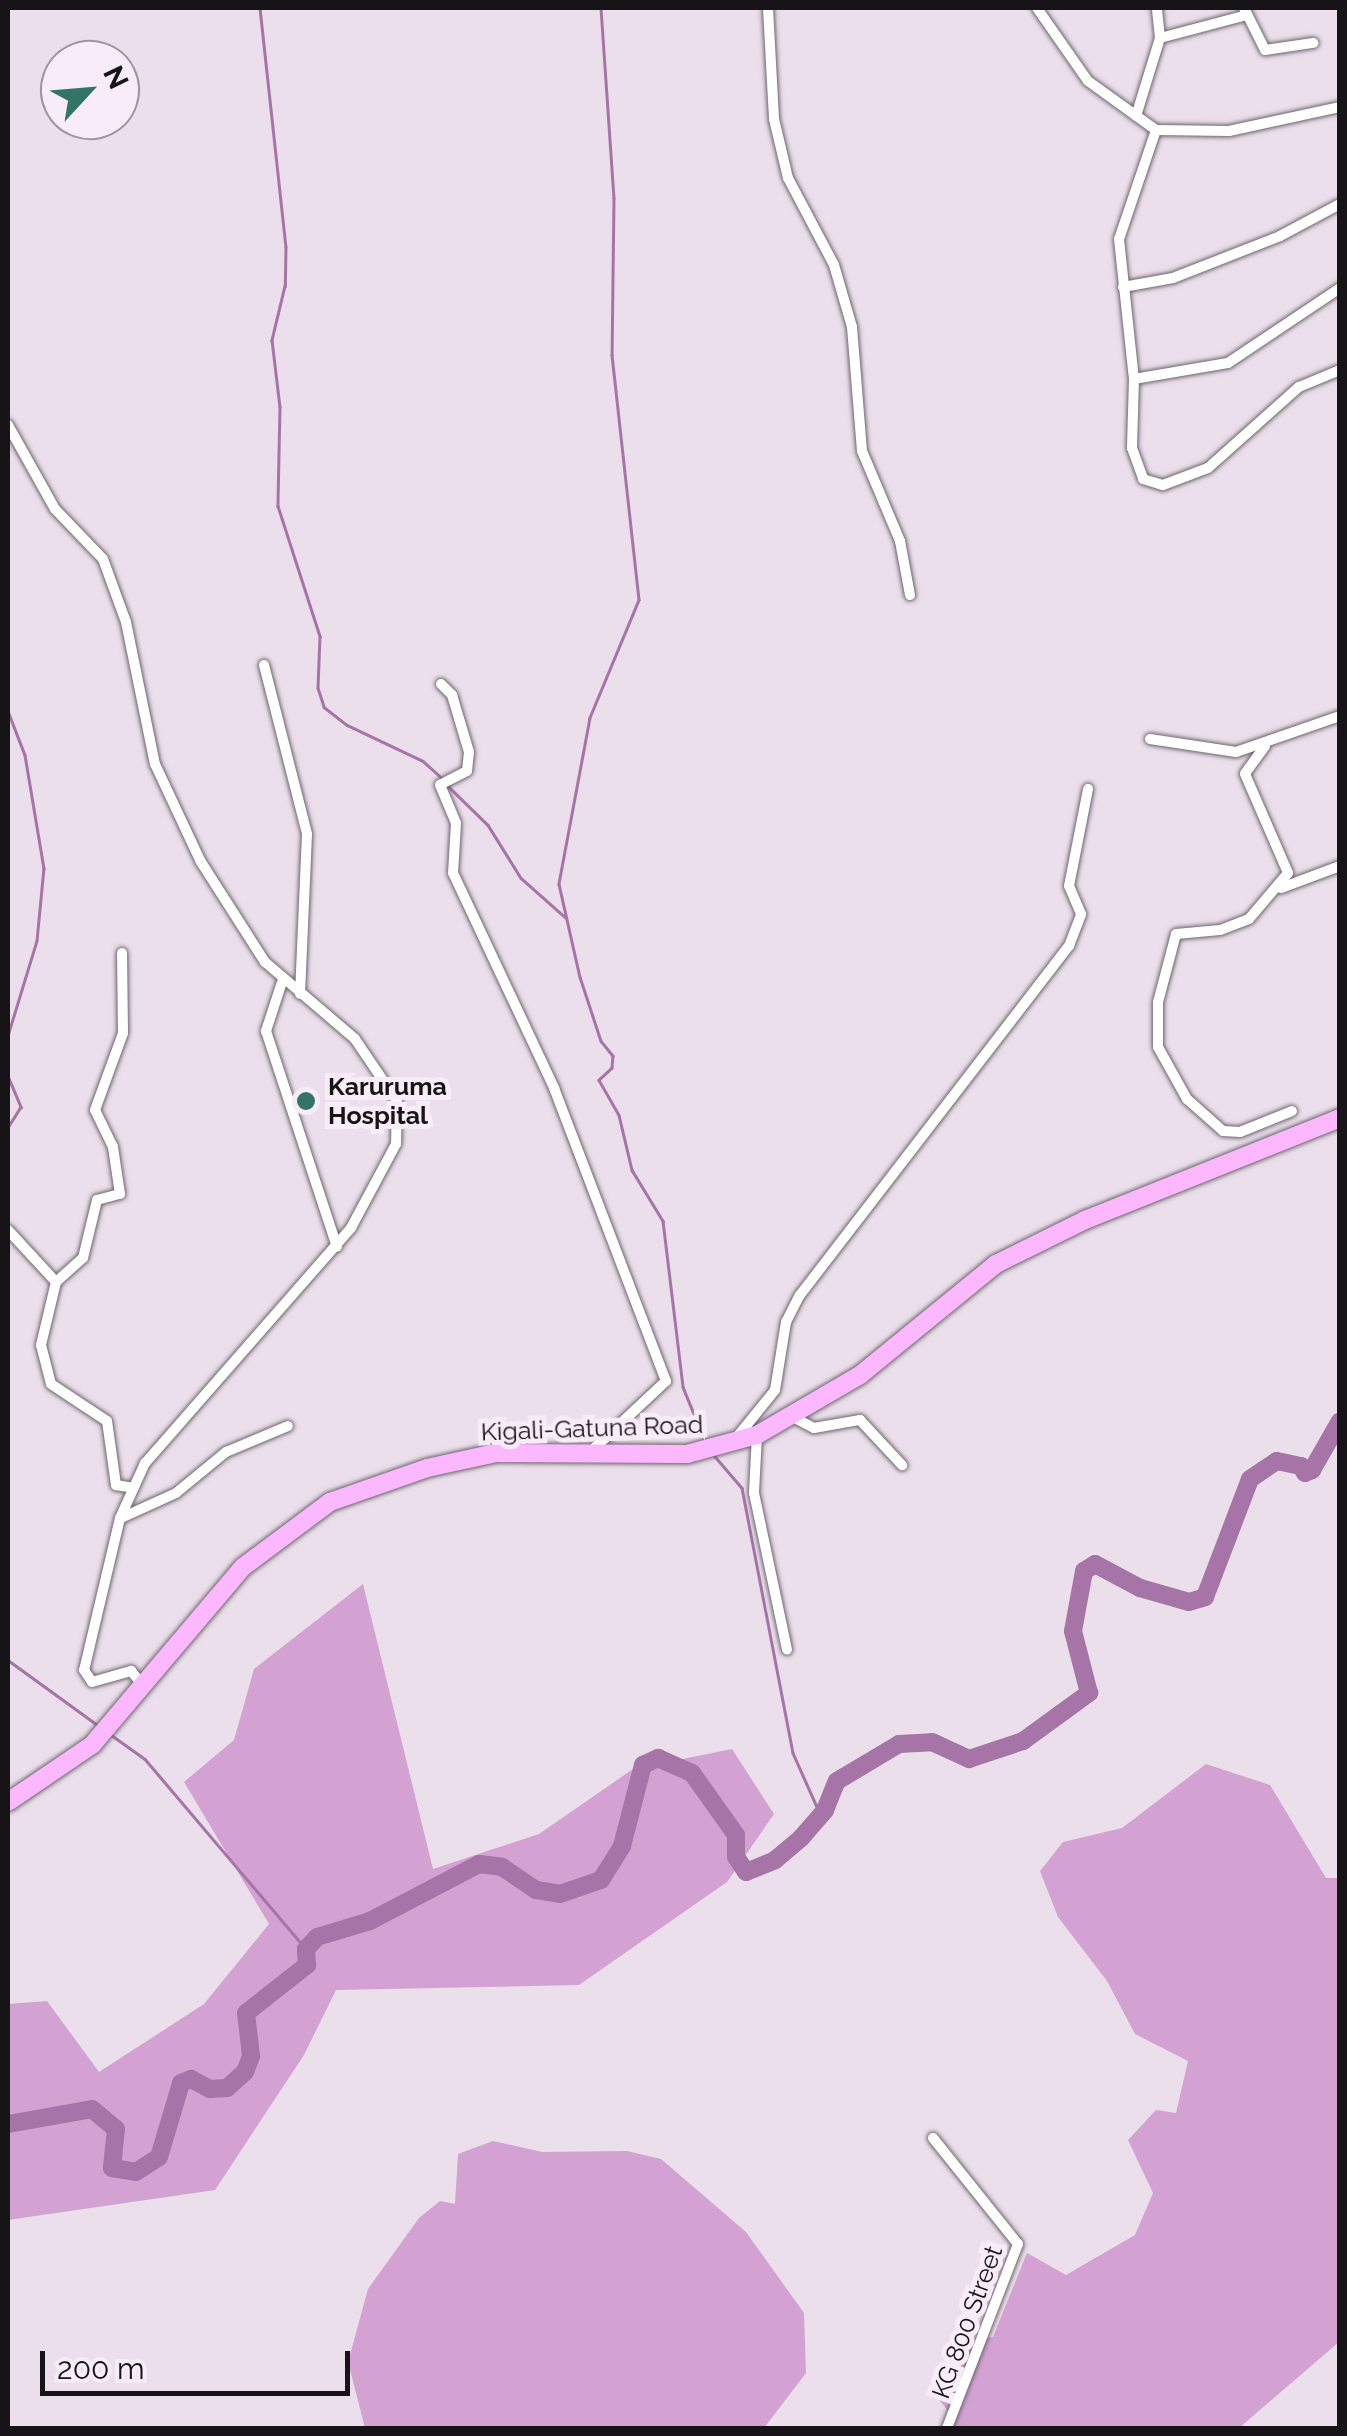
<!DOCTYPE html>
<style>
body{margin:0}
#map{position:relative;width:1347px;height:2436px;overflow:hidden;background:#eadfea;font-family:Raleway,sans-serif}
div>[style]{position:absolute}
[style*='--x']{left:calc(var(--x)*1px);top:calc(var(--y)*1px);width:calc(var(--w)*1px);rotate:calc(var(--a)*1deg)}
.green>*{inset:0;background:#d3a2d3}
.stream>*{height:2.5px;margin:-1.25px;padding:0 1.25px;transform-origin:1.25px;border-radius:1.25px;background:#a674a7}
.river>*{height:18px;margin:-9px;padding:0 9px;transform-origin:9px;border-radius:9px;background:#a674a7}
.roads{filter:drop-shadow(0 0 2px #6f656e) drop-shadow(0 0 2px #6f656e)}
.minor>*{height:10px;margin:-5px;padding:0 5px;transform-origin:5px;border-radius:5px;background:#fff}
.trunk>*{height:18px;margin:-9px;padding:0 9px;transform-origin:9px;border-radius:9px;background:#fcb8ff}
.dots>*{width:28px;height:28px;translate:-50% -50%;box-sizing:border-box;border:5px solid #f7ecf7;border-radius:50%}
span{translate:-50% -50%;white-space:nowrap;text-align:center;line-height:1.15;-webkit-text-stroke:10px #f7ecf7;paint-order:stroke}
.poi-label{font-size:25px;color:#171417;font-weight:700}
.left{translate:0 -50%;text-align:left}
.street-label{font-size:25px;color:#171417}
.frame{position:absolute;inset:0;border:10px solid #171417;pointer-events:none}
.north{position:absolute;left:40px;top:40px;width:100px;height:100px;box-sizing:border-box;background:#f7ecf7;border:2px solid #9d969d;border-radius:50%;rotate:64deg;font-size:28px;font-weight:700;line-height:40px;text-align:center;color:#171417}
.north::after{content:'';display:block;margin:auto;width:35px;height:45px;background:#327565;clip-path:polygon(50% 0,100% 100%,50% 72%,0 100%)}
.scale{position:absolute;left:40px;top:2351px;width:310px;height:45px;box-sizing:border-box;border:5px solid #171417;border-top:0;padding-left:12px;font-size:30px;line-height:35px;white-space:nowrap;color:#171417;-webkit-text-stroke:8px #f7ecf7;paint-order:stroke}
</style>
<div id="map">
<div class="green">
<div style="clip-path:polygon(363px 1584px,433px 1869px,539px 1834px,633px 1769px,732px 1749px,774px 1814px,727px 1882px,579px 1985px,336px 1990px,304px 2055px,215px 2190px,8px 2220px,8px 2004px,47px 2001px,99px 2072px,204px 2004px,269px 1924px,184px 1782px,234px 1740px,254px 1669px)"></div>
<div style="clip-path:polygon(1206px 1764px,1270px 1785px,1326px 1878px,1339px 1878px,1339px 2342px,1239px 2428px,952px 2428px,956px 2420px,939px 2400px,953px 2344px,993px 2337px,1027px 2253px,1066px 2275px,1135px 2235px,1153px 2193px,1128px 2140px,1156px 2110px,1176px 2113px,1188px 2061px,1135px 2034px,1107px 1981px,1058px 1917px,1040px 1871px,1063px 1842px,1122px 1828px)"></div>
<div style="clip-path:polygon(493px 2141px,542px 2152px,627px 2151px,661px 2159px,746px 2232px,804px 2313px,806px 2373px,764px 2428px,365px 2428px,348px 2362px,368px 2289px,419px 2218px,440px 2201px,455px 2204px,458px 2154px)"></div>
</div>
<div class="stream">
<div style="--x:260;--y:8;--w:240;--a:83.8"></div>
<div style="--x:286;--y:247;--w:39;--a:91"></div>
<div style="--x:285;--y:286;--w:56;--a:103.5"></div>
<div style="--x:272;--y:340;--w:67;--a:83.2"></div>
<div style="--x:280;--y:407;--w:99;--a:91.2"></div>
<div style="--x:278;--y:506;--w:137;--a:72.1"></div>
<div style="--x:320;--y:636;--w:52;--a:92.2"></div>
<div style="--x:318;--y:688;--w:20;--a:72"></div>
<div style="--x:324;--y:707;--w:29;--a:38"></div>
<div style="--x:347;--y:725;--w:84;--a:25.3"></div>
<div style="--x:423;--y:761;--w:28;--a:42"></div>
<div style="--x:601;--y:8;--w:190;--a:86.1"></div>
<div style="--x:614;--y:198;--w:157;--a:90.7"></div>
<div style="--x:612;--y:355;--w:246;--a:83.7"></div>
<div style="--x:639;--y:600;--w:128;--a:112.6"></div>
<div style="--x:590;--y:718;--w:169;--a:100.6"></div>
<div style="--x:559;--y:884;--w:95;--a:77.3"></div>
<div style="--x:580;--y:977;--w:67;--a:71.8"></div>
<div style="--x:601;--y:1041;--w:19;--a:51"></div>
<div style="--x:613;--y:1056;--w:12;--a:95"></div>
<div style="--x:612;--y:1068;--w:18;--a:137"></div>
<div style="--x:599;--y:1080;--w:40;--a:60.3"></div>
<div style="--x:619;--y:1115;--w:57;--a:76.7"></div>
<div style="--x:632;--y:1170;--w:60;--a:58.7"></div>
<div style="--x:663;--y:1221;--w:167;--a:83.1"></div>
<div style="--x:683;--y:1387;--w:61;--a:67.7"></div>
<div style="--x:8;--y:711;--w:47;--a:68.9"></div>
<div style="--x:25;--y:755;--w:115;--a:80.5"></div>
<div style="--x:44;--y:868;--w:73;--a:95.5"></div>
<div style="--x:37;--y:941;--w:99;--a:107"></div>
<div style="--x:448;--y:786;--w:56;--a:44.3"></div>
<div style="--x:488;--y:825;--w:62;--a:58.1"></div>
<div style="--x:521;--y:878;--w:59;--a:41.6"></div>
<div style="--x:8;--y:1076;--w:34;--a:67"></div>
<div style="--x:21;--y:1107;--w:25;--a:122"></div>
<div style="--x:713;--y:1454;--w:45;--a:49.5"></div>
<div style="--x:742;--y:1488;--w:270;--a:79.1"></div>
<div style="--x:793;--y:1753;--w:69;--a:66"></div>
<div style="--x:8;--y:1660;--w:112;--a:36"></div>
<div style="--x:110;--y:1734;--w:43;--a:35.5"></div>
<div style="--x:145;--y:1759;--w:249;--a:49.7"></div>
</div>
<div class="river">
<div style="--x:8;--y:2124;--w:85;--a:-10.1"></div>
<div style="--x:92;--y:2109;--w:31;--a:40"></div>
<div style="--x:116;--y:2129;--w:39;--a:96"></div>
<div style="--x:112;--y:2168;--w:24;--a:9"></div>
<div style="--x:136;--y:2172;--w:27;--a:-33"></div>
<div style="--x:159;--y:2157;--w:77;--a:-73.4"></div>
<div style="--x:181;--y:2083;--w:11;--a:-22"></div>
<div style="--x:191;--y:2079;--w:21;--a:28"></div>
<div style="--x:210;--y:2089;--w:17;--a:-3"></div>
<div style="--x:227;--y:2088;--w:24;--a:-42"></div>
<div style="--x:245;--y:2072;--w:17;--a:-69"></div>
<div style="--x:251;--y:2056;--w:43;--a:-96.6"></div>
<div style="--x:246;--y:2013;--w:78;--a:-38.2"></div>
<div style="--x:307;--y:1965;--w:16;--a:-94"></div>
<div style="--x:306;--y:1949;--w:16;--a:-47"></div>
<div style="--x:317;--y:1937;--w:55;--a:-16.8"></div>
<div style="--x:370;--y:1921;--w:123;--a:-27.6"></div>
<div style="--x:479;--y:1864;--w:23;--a:7"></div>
<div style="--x:502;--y:1867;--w:41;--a:34.1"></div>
<div style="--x:536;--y:1890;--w:24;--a:9"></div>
<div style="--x:560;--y:1894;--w:43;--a:-18.9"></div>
<div style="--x:601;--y:1880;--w:40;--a:-58"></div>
<div style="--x:622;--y:1846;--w:84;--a:-75.5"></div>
<div style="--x:643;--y:1765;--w:17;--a:-25"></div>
<div style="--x:658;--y:1758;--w:37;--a:24"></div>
<div style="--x:692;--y:1773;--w:76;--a:54.6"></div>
<div style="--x:736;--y:1835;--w:22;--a:90"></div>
<div style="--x:736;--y:1857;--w:18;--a:56"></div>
<div style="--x:746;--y:1872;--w:31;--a:-22"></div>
<div style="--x:775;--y:1860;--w:34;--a:-40"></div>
<div style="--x:801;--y:1838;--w:37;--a:-49"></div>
<div style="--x:825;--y:1810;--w:31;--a:-68"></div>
<div style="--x:837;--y:1781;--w:72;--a:-30.8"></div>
<div style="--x:899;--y:1744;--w:33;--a:-3"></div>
<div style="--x:932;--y:1742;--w:41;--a:24.7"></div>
<div style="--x:969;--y:1759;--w:57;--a:-18.4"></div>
<div style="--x:1023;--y:1741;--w:82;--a:-36"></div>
<div style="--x:1089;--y:1693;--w:64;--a:-104.5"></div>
<div style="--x:1073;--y:1631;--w:61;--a:-79.6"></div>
<div style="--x:1084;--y:1571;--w:13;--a:-32"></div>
<div style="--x:1095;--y:1564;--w:51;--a:28.1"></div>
<div style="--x:1140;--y:1588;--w:51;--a:15.9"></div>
<div style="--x:1189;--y:1602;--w:17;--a:-17"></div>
<div style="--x:1205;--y:1597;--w:126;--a:-69.1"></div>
<div style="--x:1250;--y:1479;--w:32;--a:-34"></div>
<div style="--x:1277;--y:1461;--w:25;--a:12"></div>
<div style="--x:1301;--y:1466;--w:8;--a:60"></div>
<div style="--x:1305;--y:1473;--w:8;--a:-23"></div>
<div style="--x:1312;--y:1470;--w:56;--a:-60.3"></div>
</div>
<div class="roads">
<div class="minor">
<div style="--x:768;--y:8;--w:111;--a:86.9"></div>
<div style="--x:774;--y:119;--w:61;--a:76.7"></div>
<div style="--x:788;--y:178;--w:98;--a:62.1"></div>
<div style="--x:834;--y:265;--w:65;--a:73.8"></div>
<div style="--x:852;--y:327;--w:124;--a:85.4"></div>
<div style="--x:862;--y:451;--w:98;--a:67.1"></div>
<div style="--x:900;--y:541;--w:55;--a:79.5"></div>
<div style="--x:1037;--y:8;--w:89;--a:55.1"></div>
<div style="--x:1088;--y:81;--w:84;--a:35.8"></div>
<div style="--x:1156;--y:130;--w:73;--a:0.8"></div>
<div style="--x:1229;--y:131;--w:114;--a:-12.2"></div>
<div style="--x:1244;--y:8;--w:47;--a:63.4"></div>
<div style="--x:1265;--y:50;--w:49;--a:-8.3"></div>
<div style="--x:1160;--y:38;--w:90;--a:-14.8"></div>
<div style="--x:1136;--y:116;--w:82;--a:-72.9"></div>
<div style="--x:1160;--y:38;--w:30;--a:-96"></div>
<div style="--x:1156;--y:130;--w:115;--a:108.7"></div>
<div style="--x:1119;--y:239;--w:141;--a:83.9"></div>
<div style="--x:1134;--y:379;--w:69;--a:91.7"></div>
<div style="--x:1132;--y:448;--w:33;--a:70"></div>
<div style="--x:1143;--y:479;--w:21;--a:17"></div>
<div style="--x:1163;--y:485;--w:48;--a:-20.7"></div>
<div style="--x:1208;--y:468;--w:122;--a:-41.7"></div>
<div style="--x:1299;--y:387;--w:44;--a:-22.5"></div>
<div style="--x:1123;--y:287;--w:51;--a:-10.2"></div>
<div style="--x:1173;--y:278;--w:115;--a:-21.4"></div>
<div style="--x:1280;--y:236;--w:68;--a:-28.1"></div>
<div style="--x:1134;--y:379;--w:95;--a:-9.7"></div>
<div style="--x:1228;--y:363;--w:135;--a:-33.8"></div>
<div style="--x:8;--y:425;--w:96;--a:60.8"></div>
<div style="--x:55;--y:509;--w:69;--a:46.2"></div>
<div style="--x:103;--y:559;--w:67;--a:69.9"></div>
<div style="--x:126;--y:622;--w:145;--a:78.5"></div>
<div style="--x:155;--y:764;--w:108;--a:64.9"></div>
<div style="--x:201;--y:862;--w:119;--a:57.4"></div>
<div style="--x:265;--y:962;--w:118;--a:40.5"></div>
<div style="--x:355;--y:1039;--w:75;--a:55.9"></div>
<div style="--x:397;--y:1101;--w:43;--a:91.3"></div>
<div style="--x:396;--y:1144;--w:95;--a:118.2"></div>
<div style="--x:351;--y:1228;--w:313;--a:131.2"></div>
<div style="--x:145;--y:1463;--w:60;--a:114.4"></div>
<div style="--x:120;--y:1518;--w:156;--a:103.3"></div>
<div style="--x:84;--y:1670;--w:14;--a:56"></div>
<div style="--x:92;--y:1682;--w:41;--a:-15.8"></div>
<div style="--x:131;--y:1671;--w:17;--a:50"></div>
<div style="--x:264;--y:665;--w:174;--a:75.7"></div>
<div style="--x:307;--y:834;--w:160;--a:92.5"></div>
<div style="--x:441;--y:684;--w:16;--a:45"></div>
<div style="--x:452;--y:695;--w:59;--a:73.4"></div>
<div style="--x:469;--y:752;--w:19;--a:96"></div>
<div style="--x:467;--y:771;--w:30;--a:153"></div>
<div style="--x:440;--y:785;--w:41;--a:67.2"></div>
<div style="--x:456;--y:823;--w:50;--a:93.4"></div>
<div style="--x:453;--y:873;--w:238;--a:64.8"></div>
<div style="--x:554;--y:1088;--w:314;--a:69.1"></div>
<div style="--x:666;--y:1381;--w:105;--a:136.9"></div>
<div style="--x:1150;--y:739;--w:87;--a:8.6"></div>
<div style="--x:1236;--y:752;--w:110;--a:-19.1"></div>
<div style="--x:1265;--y:746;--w:34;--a:126"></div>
<div style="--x:1245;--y:774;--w:108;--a:66.5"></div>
<div style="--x:1288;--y:873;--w:60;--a:130.3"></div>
<div style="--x:1249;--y:919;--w:31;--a:159"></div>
<div style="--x:1220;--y:930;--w:44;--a:174.8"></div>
<div style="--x:1176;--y:934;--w:70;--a:104.8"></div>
<div style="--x:1158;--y:1002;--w:45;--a:90"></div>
<div style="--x:1158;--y:1047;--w:60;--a:60.9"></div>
<div style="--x:1187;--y:1099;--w:48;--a:41.6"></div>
<div style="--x:1223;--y:1131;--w:17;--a:3"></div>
<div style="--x:1240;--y:1132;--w:56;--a:-22"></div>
<div style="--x:1281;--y:888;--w:63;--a:-20.4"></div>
<div style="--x:282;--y:982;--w:52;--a:108.1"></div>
<div style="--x:266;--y:1031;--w:227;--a:71.8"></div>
<div style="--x:8;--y:1230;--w:71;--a:47.3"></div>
<div style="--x:56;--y:1282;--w:65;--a:103.4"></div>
<div style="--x:41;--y:1345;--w:40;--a:75.6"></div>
<div style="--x:51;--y:1384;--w:67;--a:33.5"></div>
<div style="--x:107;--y:1421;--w:65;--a:82"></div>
<div style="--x:116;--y:1485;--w:18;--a:9"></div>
<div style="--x:56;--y:1282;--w:36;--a:-42"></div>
<div style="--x:83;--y:1258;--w:60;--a:-76.4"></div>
<div style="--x:97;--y:1200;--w:24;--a:-15"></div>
<div style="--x:120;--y:1194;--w:48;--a:-98.5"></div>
<div style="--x:113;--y:1147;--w:41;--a:-115.9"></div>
<div style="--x:95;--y:1110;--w:82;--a:-70"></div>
<div style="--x:123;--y:1033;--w:80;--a:-90.7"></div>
<div style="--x:795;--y:1418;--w:21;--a:28"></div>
<div style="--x:814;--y:1428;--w:47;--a:-9.9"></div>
<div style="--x:860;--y:1420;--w:62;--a:47"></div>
<div style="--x:757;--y:1435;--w:58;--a:93"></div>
<div style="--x:754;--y:1493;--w:160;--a:78.1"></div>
<div style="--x:737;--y:1437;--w:60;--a:-51"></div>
<div style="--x:775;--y:1390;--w:69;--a:-80.8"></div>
<div style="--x:786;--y:1322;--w:30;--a:-63"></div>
<div style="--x:800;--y:1295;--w:441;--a:-52.4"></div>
<div style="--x:1069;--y:946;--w:34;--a:-69"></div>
<div style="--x:1081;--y:914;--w:30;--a:-113"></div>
<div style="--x:1069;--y:886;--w:99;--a:-78.9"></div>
<div style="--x:121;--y:1518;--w:60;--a:-24.4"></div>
<div style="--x:176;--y:1493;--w:65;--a:-39.4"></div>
<div style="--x:226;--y:1452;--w:67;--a:-22.8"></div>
<div style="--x:933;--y:2138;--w:136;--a:51.3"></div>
<div style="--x:1018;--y:2244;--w:197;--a:111.1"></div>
</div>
<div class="trunk">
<div style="--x:8;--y:1802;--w:102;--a:-34.2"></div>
<div style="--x:92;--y:1745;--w:233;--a:-49.7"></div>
<div style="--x:243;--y:1567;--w:109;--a:-36.8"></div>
<div style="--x:330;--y:1502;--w:103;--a:-19.3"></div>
<div style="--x:427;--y:1468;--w:71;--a:-12.3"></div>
<div style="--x:496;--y:1453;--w:191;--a:0.3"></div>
<div style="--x:687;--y:1454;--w:73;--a:-15.2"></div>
<div style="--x:757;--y:1435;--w:119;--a:-30.2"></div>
<div style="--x:860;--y:1375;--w:176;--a:-39.2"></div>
<div style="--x:996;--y:1264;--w:99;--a:-26.3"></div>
<div style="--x:1085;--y:1220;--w:275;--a:-21.8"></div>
</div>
</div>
<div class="dots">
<div style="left:306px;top:1101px;background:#327565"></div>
</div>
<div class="poi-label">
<span class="left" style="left:328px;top:1101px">Karuruma<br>Hospital</span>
</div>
<div class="street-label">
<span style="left:592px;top:1428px;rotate:-2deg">Kigali-Gatuna Road</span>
<span style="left:967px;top:2322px;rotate:-70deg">KG 800 Street</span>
</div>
<div class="frame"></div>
<div class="north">N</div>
<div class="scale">200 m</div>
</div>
